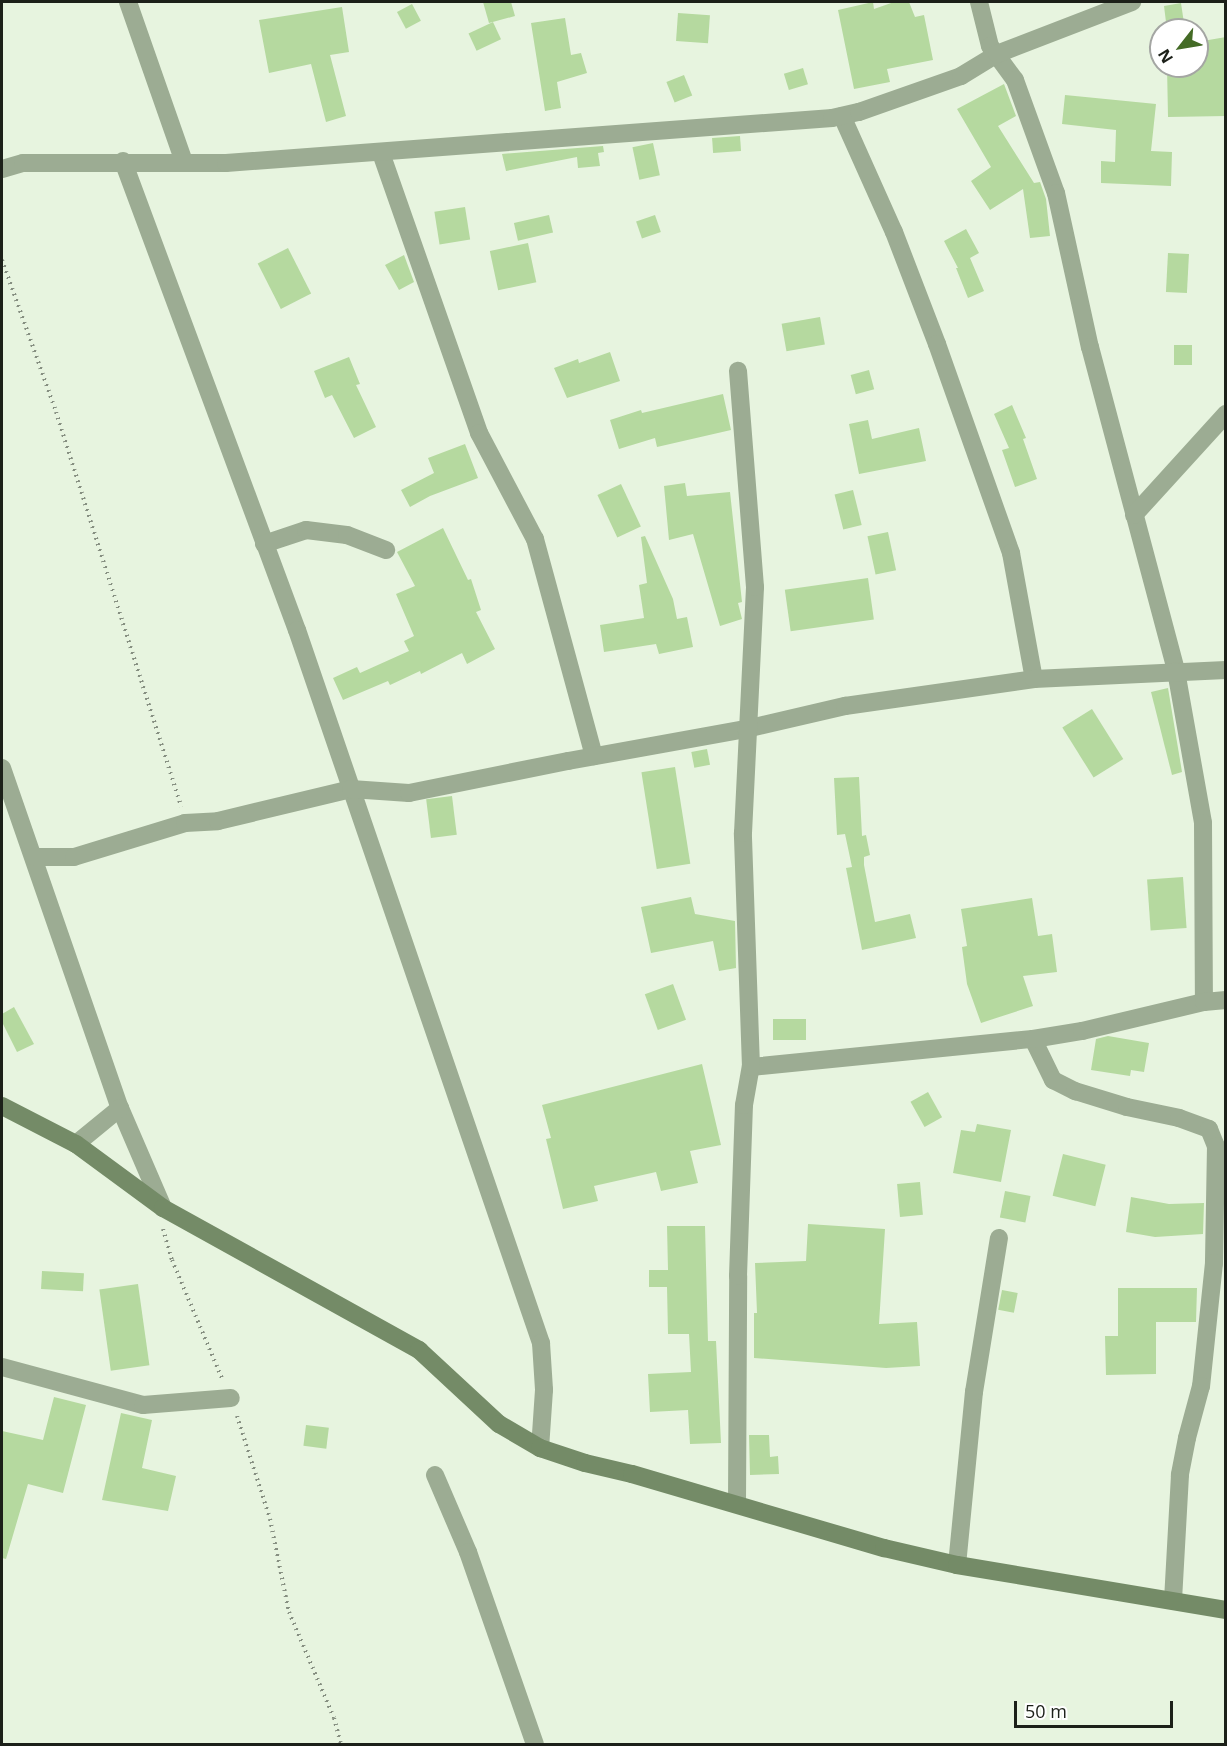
<!DOCTYPE html>
<style>
body{margin:0}
#map{position:relative;width:1227px;height:1746px;overflow:hidden;background:#e7f4df;font-family:"Open Sans",sans-serif}
div>[style]{position:absolute}
[style*='--x']{left:calc(var(--x)*1px);top:calc(var(--y)*1px);width:calc(var(--w)*1px);rotate:calc(var(--a)*1deg)}
.building>*{inset:0;background:#b5d99f;transform-origin:0 0}
.path>*{height:4px;margin-top:-2px;transform-origin:0;background:repeating-linear-gradient(90deg,#868f81 0 1.5px,transparent 0 6px)}
.street>*{height:18px;margin:-9px;padding:0 9px;transform-origin:9px;border-radius:9px;background:#9cac93}
.secondary>*{height:18px;margin:-9px;padding:0 9px;transform-origin:9px;border-radius:9px;background:#748b67}
span{translate:-50% -50%;white-space:nowrap;text-align:center;line-height:1.15;-webkit-text-stroke:4.5px #fff;paint-order:stroke}
.frame{position:absolute;inset:0;border:3px solid #1c2019;pointer-events:none}
.north{position:absolute;left:1149px;top:18px;width:60px;height:60px;box-sizing:border-box;background:#fff;border:2px solid #a4a6a3;border-radius:50%;rotate:239deg;font-size:16px;font-weight:700;line-height:24px;text-align:center;color:#1c2019}
.north::after{content:'';display:block;margin:auto;width:21px;height:27px;background:#446b26;clip-path:polygon(50% 0,100% 100%,50% 72%,0 100%)}
.scale{position:absolute;left:1014px;top:1701px;width:159px;height:27px;box-sizing:border-box;border:3px solid #1c2019;border-top:0;padding-left:8px;font-size:18px;line-height:21px;white-space:nowrap;color:#1c2019;-webkit-text-stroke:4px #fff;paint-order:stroke}
</style>
<div id="map">
<div class="building">
<div style="clip-path:polygon(483px 2px,511px 2px,515px 16px,489px 23px)"></div>
<div style="clip-path:polygon(873px 2px,874px 9px,894px 2px,909px 2px,915px 17px,924px 15px,933px 60px,887px 69px,890px 82px,854px 89px,838px 10px)"></div>
<div style="clip-path:polygon(1181px 3px,1185px 30px,1167px 30px,1164px 6px)"></div>
<div style="left:412px;top:4px;width:19px;height:17px;rotate:62deg"></div>
<div style="clip-path:polygon(342px 7px,349px 52px,330px 55px,346px 116px,326px 122px,311px 64px,269px 73px,259px 20px)"></div>
<div style="left:678px;top:13px;width:32px;height:28px;rotate:4deg"></div>
<div style="clip-path:polygon(565px 18px,571px 55px,581px 53px,587px 73px,557px 82px,561px 108px,545px 111px,531px 23px)"></div>
<div style="left:493px;top:22px;width:19px;height:27px;rotate:65deg"></div>
<div style="clip-path:polygon(1226px 37px,1226px 116px,1168px 117px,1167px 66px,1197px 66px,1197px 42px)"></div>
<div style="left:803px;top:68px;width:17px;height:20px;rotate:73deg"></div>
<div style="left:684px;top:75px;width:22px;height:19px;rotate:68deg"></div>
<div style="clip-path:polygon(1004px 84px,1016px 116px,998px 126px,1034px 183px,1040px 182px,1046px 199px,1050px 236px,1030px 238px,1023px 189px,990px 210px,971px 181px,991px 167px,957px 109px)"></div>
<div style="clip-path:polygon(1065px 95px,1156px 104px,1151px 151px,1172px 152px,1171px 186px,1101px 183px,1101px 161px,1115px 162px,1116px 130px,1062px 124px)"></div>
<div style="left:740px;top:136px;width:15px;height:28px;rotate:86deg"></div>
<div style="left:653px;top:143px;width:33px;height:21px;rotate:78deg"></div>
<div style="clip-path:polygon(603px 146px,604px 152px,598px 153px,600px 166px,578px 168px,577px 157px,506px 171px,502px 154px)"></div>
<div style="left:465px;top:207px;width:33px;height:31px;rotate:81deg"></div>
<div style="left:549px;top:215px;width:18px;height:36px;rotate:77deg"></div>
<div style="left:655px;top:215px;width:18px;height:20px;rotate:71deg"></div>
<div style="clip-path:polygon(966px 229px,979px 253px,970px 258px,984px 291px,968px 298px,956px 268px,958px 268px,944px 241px)"></div>
<div style="left:528px;top:243px;width:40px;height:39px;rotate:78deg"></div>
<div style="left:288px;top:248px;width:51px;height:34px;rotate:63deg"></div>
<div style="left:1168px;top:253px;width:21px;height:39px;rotate:3deg"></div>
<div style="clip-path:polygon(404px 255px,414px 282px,399px 290px,385px 265px)"></div>
<div style="left:820px;top:317px;width:28px;height:39px;rotate:80deg"></div>
<div style="left:1192px;top:345px;width:20px;height:18px;rotate:90deg"></div>
<div style="clip-path:polygon(610px 352px,620px 381px,567px 398px,554px 368px,578px 359px,579px 363px)"></div>
<div style="clip-path:polygon(349px 357px,360px 384px,356px 385px,376px 427px,354px 438px,332px 395px,325px 398px,314px 371px)"></div>
<div style="left:869px;top:370px;width:20px;height:19px;rotate:75deg"></div>
<div style="clip-path:polygon(723px 394px,731px 430px,657px 447px,655px 438px,619px 449px,610px 420px,641px 410px,642px 413px)"></div>
<div style="clip-path:polygon(1012px 405px,1026px 438px,1023px 439px,1037px 479px,1015px 487px,1002px 450px,1009px 448px,994px 414px)"></div>
<div style="clip-path:polygon(868px 420px,872px 439px,919px 428px,926px 461px,859px 474px,849px 424px)"></div>
<div style="clip-path:polygon(465px 444px,478px 478px,430px 496px,410px 507px,401px 490px,434px 473px,428px 458px)"></div>
<div style="clip-path:polygon(685px 483px,687px 496px,730px 492px,742px 602px,738px 603px,742px 619px,720px 626px,693px 534px,669px 540px,664px 486px)"></div>
<div style="left:621px;top:484px;width:47px;height:26px;rotate:65deg"></div>
<div style="left:853px;top:490px;width:36px;height:19px;rotate:76deg"></div>
<div style="clip-path:polygon(443px 528px,468px 580px,471px 579px,481px 610px,476px 612px,495px 649px,467px 664px,462px 653px,421px 674px,420px 671px,390px 685px,388px 681px,343px 700px,333px 678px,357px 667px,360px 673px,409px 651px,404px 641px,414px 636px,396px 594px,415px 586px,397px 552px)"></div>
<div style="left:888px;top:532px;width:39px;height:21px;rotate:78deg"></div>
<div style="clip-path:polygon(645px 536px,673px 599px,677px 619px,687px 617px,693px 647px,659px 654px,656px 644px,604px 652px,600px 625px,644px 618px,639px 585px,647px 583px,641px 537px)"></div>
<div style="left:868px;top:578px;width:42px;height:84px;rotate:82deg"></div>
<div style="clip-path:polygon(1168px 688px,1182px 772px,1172px 775px,1151px 692px)"></div>
<div style="left:1092px;top:709px;width:59px;height:35px;rotate:58deg"></div>
<div style="left:707px;top:749px;width:16px;height:16px;rotate:79deg"></div>
<div style="left:675px;top:767px;width:98px;height:34px;rotate:81deg"></div>
<div style="clip-path:polygon(859px 777px,862px 836px,866px 835px,870px 855px,864px 857px,864px 865px,875px 922px,910px 914px,916px 938px,862px 950px,846px 868px,852px 867px,845px 834px,837px 835px,834px 778px)"></div>
<div style="left:452px;top:796px;width:39px;height:26px;rotate:83deg"></div>
<div style="left:1183px;top:877px;width:51px;height:36px;rotate:86deg"></div>
<div style="clip-path:polygon(691px 897px,695px 914px,735px 921px,736px 968px,719px 971px,713px 941px,651px 953px,641px 907px)"></div>
<div style="clip-path:polygon(1032px 898px,1038px 936px,1052px 934px,1057px 972px,1023px 976px,1033px 1006px,981px 1023px,967px 984px,962px 947px,967px 946px,961px 909px)"></div>
<div style="left:673px;top:984px;width:38px;height:30px;rotate:70deg"></div>
<div style="clip-path:polygon(14px 1007px,34px 1044px,17px 1052px,2px 1022px,2px 1014px)"></div>
<div style="left:773px;top:1019px;width:33px;height:21px"></div>
<div style="clip-path:polygon(1108px 1036px,1149px 1043px,1144px 1072px,1131px 1070px,1130px 1076px,1091px 1070px,1096px 1039px)"></div>
<div style="clip-path:polygon(702px 1064px,721px 1145px,690px 1151px,698px 1183px,661px 1191px,656px 1172px,594px 1186px,598px 1201px,563px 1209px,546px 1139px,551px 1138px,542px 1105px)"></div>
<div style="left:928px;top:1092px;width:29px;height:20px;rotate:61deg"></div>
<div style="clip-path:polygon(977px 1124px,1011px 1130px,1001px 1182px,953px 1173px,961px 1130px,975px 1132px)"></div>
<div style="left:1063px;top:1154px;width:44px;height:43px;rotate:14deg"></div>
<div style="left:920px;top:1182px;width:33px;height:23px;rotate:85deg"></div>
<div style="left:1005px;top:1191px;width:26px;height:27px;rotate:11deg"></div>
<div style="clip-path:polygon(1131px 1197px,1169px 1204px,1204px 1203px,1203px 1234px,1155px 1237px,1126px 1232px)"></div>
<div style="clip-path:polygon(808px 1224px,885px 1229px,879px 1324px,917px 1322px,920px 1366px,886px 1368px,754px 1358px,754px 1313px,757px 1313px,755px 1263px,806px 1261px)"></div>
<div style="clip-path:polygon(667px 1226px,705px 1226px,708px 1341px,716px 1341px,721px 1443px,690px 1444px,688px 1410px,650px 1412px,648px 1374px,691px 1372px,689px 1334px,668px 1334px,667px 1287px,649px 1287px,649px 1270px,668px 1270px)"></div>
<div style="left:42px;top:1271px;width:42px;height:18px;rotate:3deg"></div>
<div style="left:138px;top:1284px;width:82px;height:39px;rotate:82deg"></div>
<div style="clip-path:polygon(1118px 1288px,1197px 1288px,1196px 1322px,1156px 1322px,1156px 1374px,1106px 1375px,1105px 1336px,1118px 1336px)"></div>
<div style="left:1002px;top:1290px;width:16px;height:20px;rotate:11deg"></div>
<div style="clip-path:polygon(54px 1397px,86px 1405px,63px 1493px,28px 1484px,6px 1559px,2px 1558px,2px 1431px,43px 1440px)"></div>
<div style="clip-path:polygon(121px 1413px,152px 1420px,142px 1468px,176px 1476px,168px 1511px,102px 1500px)"></div>
<div style="left:306px;top:1425px;width:23px;height:21px;rotate:7deg"></div>
<div style="clip-path:polygon(749px 1435px,769px 1435px,770px 1457px,778px 1456px,779px 1474px,750px 1475px)"></div>
</div>
<div class="path">
<div style="--x:2;--y:260;--w:161;--a:70.4"></div>
<div style="--x:56;--y:412;--w:414;--a:72.4"></div>
<div style="--x:163;--y:1229;--w:32;--a:74"></div>
<div style="--x:172;--y:1260;--w:131;--a:67.1"></div>
<div style="--x:237;--y:1416;--w:108;--a:72.2"></div>
<div style="--x:270;--y:1519;--w:95;--a:78.5"></div>
<div style="--x:289;--y:1612;--w:115;--a:67"></div>
<div style="--x:334;--y:1718;--w:27;--a:75"></div>
</div>
<div class="street">
<div style="--x:128;--y:2;--w:170;--a:70.7"></div>
<div style="--x:979;--y:2;--w:45;--a:76"></div>
<div style="--x:990;--y:46;--w:42;--a:53.7"></div>
<div style="--x:1015;--y:80;--w:120;--a:70.1"></div>
<div style="--x:1056;--y:193;--w:158;--a:77.6"></div>
<div style="--x:1090;--y:347;--w:335;--a:75.1"></div>
<div style="--x:1176;--y:671;--w:154;--a:79.9"></div>
<div style="--x:1203;--y:823;--w:179;--a:89.7"></div>
<div style="--x:842;--y:116;--w:127;--a:65.9"></div>
<div style="--x:894;--y:232;--w:120;--a:69"></div>
<div style="--x:937;--y:344;--w:222;--a:70.5"></div>
<div style="--x:1011;--y:553;--w:128;--a:79.7"></div>
<div style="--x:381;--y:153;--w:297;--a:70.7"></div>
<div style="--x:479;--y:433;--w:120;--a:62.2"></div>
<div style="--x:535;--y:539;--w:225;--a:74.8"></div>
<div style="--x:123;--y:161;--w:500;--a:69.65"></div>
<div style="--x:297;--y:630;--w:754;--a:71.11"></div>
<div style="--x:541;--y:1343;--w:47;--a:86.3"></div>
<div style="--x:544;--y:1390;--w:58;--a:93.9"></div>
<div style="--x:2;--y:169;--w:22;--a:-16"></div>
<div style="--x:23;--y:163;--w:203;--a:0"></div>
<div style="--x:226;--y:163;--w:608;--a:-4.25"></div>
<div style="--x:832;--y:118;--w:28;--a:-13"></div>
<div style="--x:859;--y:112;--w:108;--a:-19.4"></div>
<div style="--x:961;--y:76;--w:42;--a:-31.4"></div>
<div style="--x:997;--y:54;--w:145;--a:-21.1"></div>
<div style="--x:1134;--y:515;--w:137;--a:-47.7"></div>
<div style="--x:264;--y:544;--w:44;--a:-18.4"></div>
<div style="--x:306;--y:530;--w:41;--a:7"></div>
<div style="--x:347;--y:535;--w:42;--a:21"></div>
<div style="--x:2;--y:768;--w:360;--a:70.9"></div>
<div style="--x:120;--y:1108;--w:109;--a:66.7"></div>
<div style="--x:34;--y:857;--w:40;--a:0"></div>
<div style="--x:74;--y:857;--w:116;--a:-17"></div>
<div style="--x:185;--y:823;--w:33;--a:-3"></div>
<div style="--x:218;--y:821;--w:137;--a:-13.5"></div>
<div style="--x:351;--y:789;--w:58;--a:3.9"></div>
<div style="--x:409;--y:793;--w:162;--a:-11.4"></div>
<div style="--x:568;--y:761;--w:181;--a:-10.2"></div>
<div style="--x:746;--y:729;--w:102;--a:-13.1"></div>
<div style="--x:845;--y:706;--w:191;--a:-8.1"></div>
<div style="--x:1034;--y:679;--w:192;--a:-2.7"></div>
<div style="--x:1033;--y:1039;--w:46;--a:64"></div>
<div style="--x:1053;--y:1080;--w:25;--a:27"></div>
<div style="--x:1075;--y:1091;--w:54;--a:17.1"></div>
<div style="--x:1127;--y:1107;--w:53;--a:11.9"></div>
<div style="--x:1179;--y:1118;--w:32;--a:20"></div>
<div style="--x:1209;--y:1129;--w:18;--a:68"></div>
<div style="--x:1216;--y:1146;--w:117;--a:91"></div>
<div style="--x:1214;--y:1263;--w:124;--a:96"></div>
<div style="--x:1201;--y:1386;--w:54;--a:105.1"></div>
<div style="--x:1187;--y:1438;--w:38;--a:101"></div>
<div style="--x:1180;--y:1475;--w:126;--a:93.2"></div>
<div style="--x:751;--y:1067;--w:283;--a:-5.7"></div>
<div style="--x:1033;--y:1039;--w:50;--a:-9.3"></div>
<div style="--x:1082;--y:1031;--w:125;--a:-13.4"></div>
<div style="--x:1204;--y:1002;--w:22;--a:-5"></div>
<div style="--x:76;--y:1144;--w:57;--a:-39.3"></div>
<div style="--x:2;--y:1367;--w:146;--a:15.1"></div>
<div style="--x:143;--y:1405;--w:88;--a:-4.5"></div>
<div style="--x:435;--y:1475;--w:84;--a:66.8"></div>
<div style="--x:468;--y:1552;--w:203;--a:70.8"></div>
<div style="--x:737;--y:1504;--w:228;--a:-89.7"></div>
<div style="--x:738;--y:1276;--w:171;--a:-88"></div>
<div style="--x:744;--y:1105;--w:39;--a:-80"></div>
<div style="--x:751;--y:1067;--w:234;--a:-92"></div>
<div style="--x:743;--y:833;--w:246;--a:-87.2"></div>
<div style="--x:755;--y:587;--w:217;--a:-94.5"></div>
<div style="--x:957;--y:1565;--w:174;--a:-84.4"></div>
<div style="--x:974;--y:1392;--w:156;--a:-80.8"></div>
</div>
<div class="secondary">
<div style="--x:2;--y:1106;--w:83;--a:27.2"></div>
<div style="--x:76;--y:1144;--w:108;--a:36.3"></div>
<div style="--x:163;--y:1208;--w:293;--a:29"></div>
<div style="--x:419;--y:1350;--w:109;--a:42.8"></div>
<div style="--x:499;--y:1424;--w:48;--a:30.3"></div>
<div style="--x:540;--y:1448;--w:47;--a:18.4"></div>
<div style="--x:585;--y:1463;--w:48;--a:13.2"></div>
<div style="--x:632;--y:1474;--w:263;--a:16.4"></div>
<div style="--x:884;--y:1548;--w:75;--a:13.1"></div>
<div style="--x:957;--y:1565;--w:273;--a:9.5"></div>
</div>
<div class="frame"></div>
<div class="north">N</div>
<div class="scale">50 m</div>
</div>
